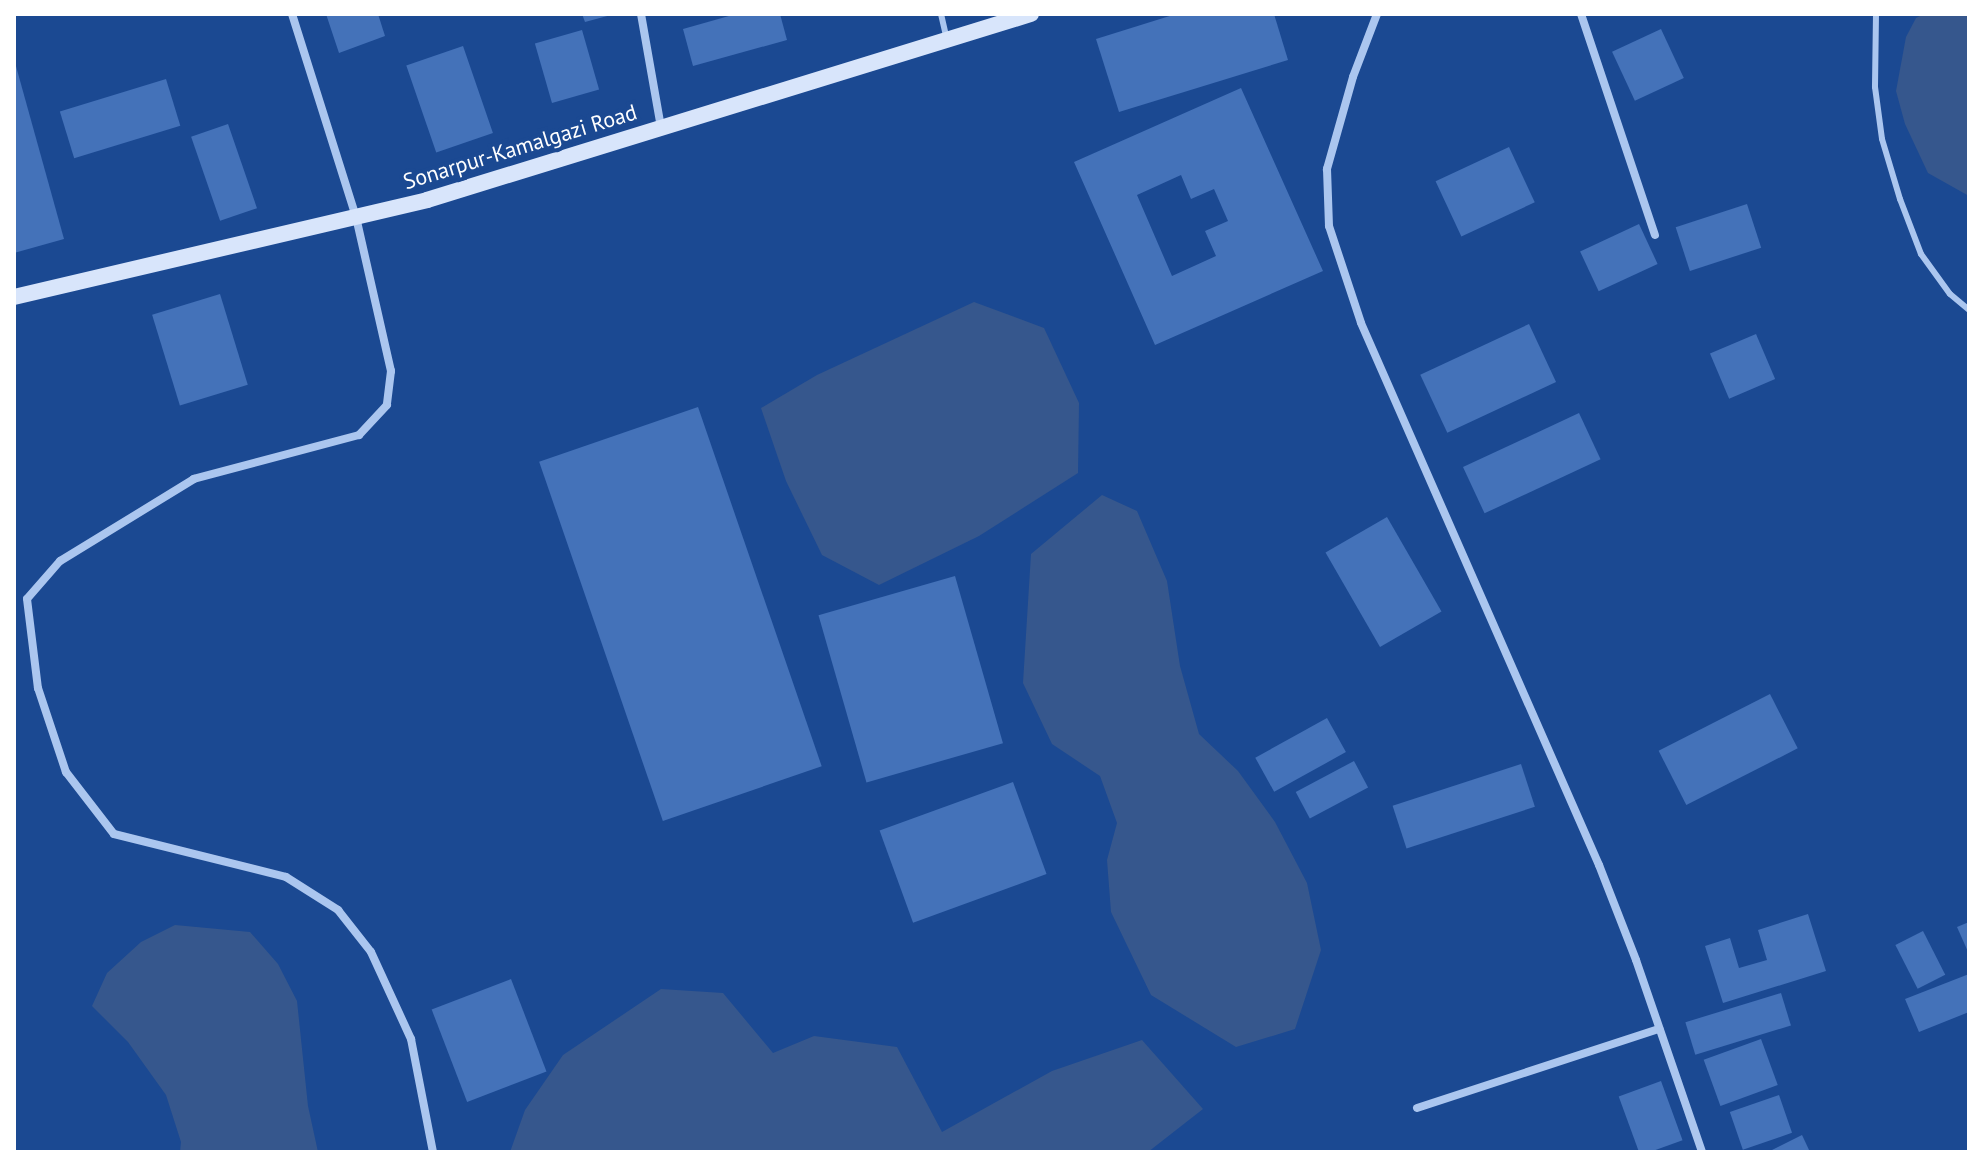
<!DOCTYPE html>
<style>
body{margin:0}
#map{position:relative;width:1983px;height:1166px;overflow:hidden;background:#1b4992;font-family:"PT Sans",sans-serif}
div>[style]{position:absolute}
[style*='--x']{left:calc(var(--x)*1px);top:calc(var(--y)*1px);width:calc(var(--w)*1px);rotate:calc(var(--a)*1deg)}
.water>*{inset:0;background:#36578d}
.building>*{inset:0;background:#4472b9;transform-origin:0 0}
.service>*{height:6px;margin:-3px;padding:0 3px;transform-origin:3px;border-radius:3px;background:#abc6ef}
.minor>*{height:8px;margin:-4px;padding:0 4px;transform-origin:4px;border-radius:4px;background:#abc6ef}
.secondary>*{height:16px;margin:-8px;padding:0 8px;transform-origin:8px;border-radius:8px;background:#d8e5fb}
span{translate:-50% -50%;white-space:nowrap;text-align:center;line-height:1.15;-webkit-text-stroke:8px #1b4992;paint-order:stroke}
.street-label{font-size:22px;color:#fff}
.frame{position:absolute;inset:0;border:16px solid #fff;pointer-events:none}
</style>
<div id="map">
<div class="water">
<div style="clip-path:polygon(1924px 14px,1969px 14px,1969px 196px,1928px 173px,1905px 124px,1896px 91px,1906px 37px,1916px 18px)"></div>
<div style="clip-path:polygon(974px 302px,1044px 328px,1079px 403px,1078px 473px,979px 536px,879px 585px,822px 555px,786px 481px,761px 408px,817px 375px)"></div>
<div style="clip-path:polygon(1102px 495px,1137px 511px,1167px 581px,1180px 666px,1199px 734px,1238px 771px,1275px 822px,1307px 883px,1321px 950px,1295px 1029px,1236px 1047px,1151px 995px,1111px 912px,1107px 860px,1117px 823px,1100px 776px,1052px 744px,1023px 683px,1031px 554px)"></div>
<div style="clip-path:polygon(175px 925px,250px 932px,278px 964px,297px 1001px,308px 1106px,318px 1152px,180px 1152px,181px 1142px,166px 1095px,128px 1042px,92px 1006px,107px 973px,141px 942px)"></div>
<div style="clip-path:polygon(661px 989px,723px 993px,773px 1053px,814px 1036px,897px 1047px,942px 1132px,1052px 1071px,1142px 1040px,1203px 1109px,1148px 1152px,510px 1152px,525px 1110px,563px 1055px)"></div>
</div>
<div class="building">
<div style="clip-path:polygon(326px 14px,378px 14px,385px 36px,339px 53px)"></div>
<div style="clip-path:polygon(582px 14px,611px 14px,611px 15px,585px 22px)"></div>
<div style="clip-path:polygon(736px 14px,780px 14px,787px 40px,693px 66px,683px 29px)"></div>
<div style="clip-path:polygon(1176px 14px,1274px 14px,1288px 60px,1119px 112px,1096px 39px)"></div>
<div style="left:1661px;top:29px;width:54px;height:54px;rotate:65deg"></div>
<div style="left:582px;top:30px;width:62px;height:49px;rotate:74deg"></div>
<div style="left:463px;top:46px;width:92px;height:60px;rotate:71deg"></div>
<div style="clip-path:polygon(14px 59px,64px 239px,14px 253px)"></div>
<div style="left:166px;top:79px;width:49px;height:111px;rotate:73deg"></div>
<div style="clip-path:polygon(evenodd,1241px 88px,1323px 271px,1155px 345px,1074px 162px,1241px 88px,1181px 175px,1191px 199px,1214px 189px,1228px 221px,1205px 231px,1216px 256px,1172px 276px,1137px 195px,1181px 175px)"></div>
<div style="left:228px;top:124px;width:89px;height:39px;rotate:71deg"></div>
<div style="left:1509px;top:147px;width:61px;height:81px;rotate:65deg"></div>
<div style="left:1747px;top:204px;width:46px;height:75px;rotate:72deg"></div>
<div style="left:1639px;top:224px;width:44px;height:65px;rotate:65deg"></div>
<div style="left:220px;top:294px;width:95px;height:71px;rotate:73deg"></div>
<div style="left:1529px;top:324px;width:64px;height:120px;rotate:65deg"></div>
<div style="left:1756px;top:334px;width:49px;height:50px;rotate:67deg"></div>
<div style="left:698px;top:407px;width:380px;height:168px;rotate:71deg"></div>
<div style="left:1579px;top:413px;width:51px;height:128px;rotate:65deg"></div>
<div style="left:1387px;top:517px;width:109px;height:71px;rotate:60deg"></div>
<div style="left:955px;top:576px;width:174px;height:142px;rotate:74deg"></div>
<div style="left:1770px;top:694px;width:61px;height:125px;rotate:63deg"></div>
<div style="left:1327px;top:718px;width:39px;height:82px;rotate:61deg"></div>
<div style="left:1354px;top:761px;width:30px;height:66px;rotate:62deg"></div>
<div style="left:1521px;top:764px;width:45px;height:135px;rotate:72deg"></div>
<div style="left:1013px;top:782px;width:98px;height:142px;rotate:70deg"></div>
<div style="clip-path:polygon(1808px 914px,1826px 971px,1723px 1003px,1705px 946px,1730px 938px,1739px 968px,1767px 960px,1758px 930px)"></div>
<div style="clip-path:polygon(1969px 922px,1969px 954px,1957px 927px)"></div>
<div style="left:1923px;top:931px;width:49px;height:31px;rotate:63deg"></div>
<div style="clip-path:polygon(1969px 974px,1969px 1012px,1919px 1032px,1905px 999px)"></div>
<div style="left:511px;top:979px;width:99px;height:85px;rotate:69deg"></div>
<div style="left:1781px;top:993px;width:34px;height:100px;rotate:73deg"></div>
<div style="left:1761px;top:1039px;width:49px;height:61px;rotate:70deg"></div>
<div style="left:1661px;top:1081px;width:63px;height:45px;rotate:70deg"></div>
<div style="left:1779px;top:1095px;width:40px;height:52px;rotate:71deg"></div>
<div style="clip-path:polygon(1802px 1135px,1810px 1152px,1768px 1152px)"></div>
</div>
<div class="service">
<div style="--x:941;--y:14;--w:27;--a:77"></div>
<div style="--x:1876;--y:14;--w:73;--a:90.8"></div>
<div style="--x:1875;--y:87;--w:52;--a:82.3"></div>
<div style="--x:1882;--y:139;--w:63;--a:73.3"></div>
<div style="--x:1900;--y:199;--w:59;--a:69.1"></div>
<div style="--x:1921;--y:254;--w:49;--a:54.1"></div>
<div style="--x:1950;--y:294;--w:25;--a:40"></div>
</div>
<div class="minor">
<div style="--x:292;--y:14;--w:213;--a:72.5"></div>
<div style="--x:356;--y:217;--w:158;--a:77.2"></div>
<div style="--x:391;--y:371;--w:34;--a:97"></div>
<div style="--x:387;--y:405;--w:41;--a:133"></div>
<div style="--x:359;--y:435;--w:171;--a:165.1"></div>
<div style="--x:194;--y:479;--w:157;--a:148.5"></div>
<div style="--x:60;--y:561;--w:50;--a:131"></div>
<div style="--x:27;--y:599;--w:90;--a:83"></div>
<div style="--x:38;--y:688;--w:89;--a:71.6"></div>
<div style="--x:66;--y:772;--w:78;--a:52.3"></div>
<div style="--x:114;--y:834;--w:177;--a:14"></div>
<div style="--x:286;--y:877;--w:62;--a:32.4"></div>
<div style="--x:338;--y:910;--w:53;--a:51.8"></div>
<div style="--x:371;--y:952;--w:96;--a:65.3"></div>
<div style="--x:411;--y:1039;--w:115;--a:79"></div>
<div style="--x:641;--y:14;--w:115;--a:80"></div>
<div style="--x:1377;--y:14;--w:67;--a:110.9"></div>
<div style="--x:1353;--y:77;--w:96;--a:105.8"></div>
<div style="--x:1327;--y:169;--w:57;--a:88"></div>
<div style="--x:1329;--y:226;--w:102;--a:71.7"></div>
<div style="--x:1361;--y:323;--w:592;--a:66.29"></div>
<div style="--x:1599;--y:865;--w:102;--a:68.7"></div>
<div style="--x:1636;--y:960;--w:203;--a:71"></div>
<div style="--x:1581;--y:14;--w:233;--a:71.5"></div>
<div style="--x:1417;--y:1108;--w:255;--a:-18.1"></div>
</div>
<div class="secondary">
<div style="--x:14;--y:297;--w:424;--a:-13.2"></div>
<div style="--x:427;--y:200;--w:632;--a:-17.12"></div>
</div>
<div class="street-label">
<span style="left:520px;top:147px;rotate:-17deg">Sonarpur-Kamalgazi Road</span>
</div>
<div class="frame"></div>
</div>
